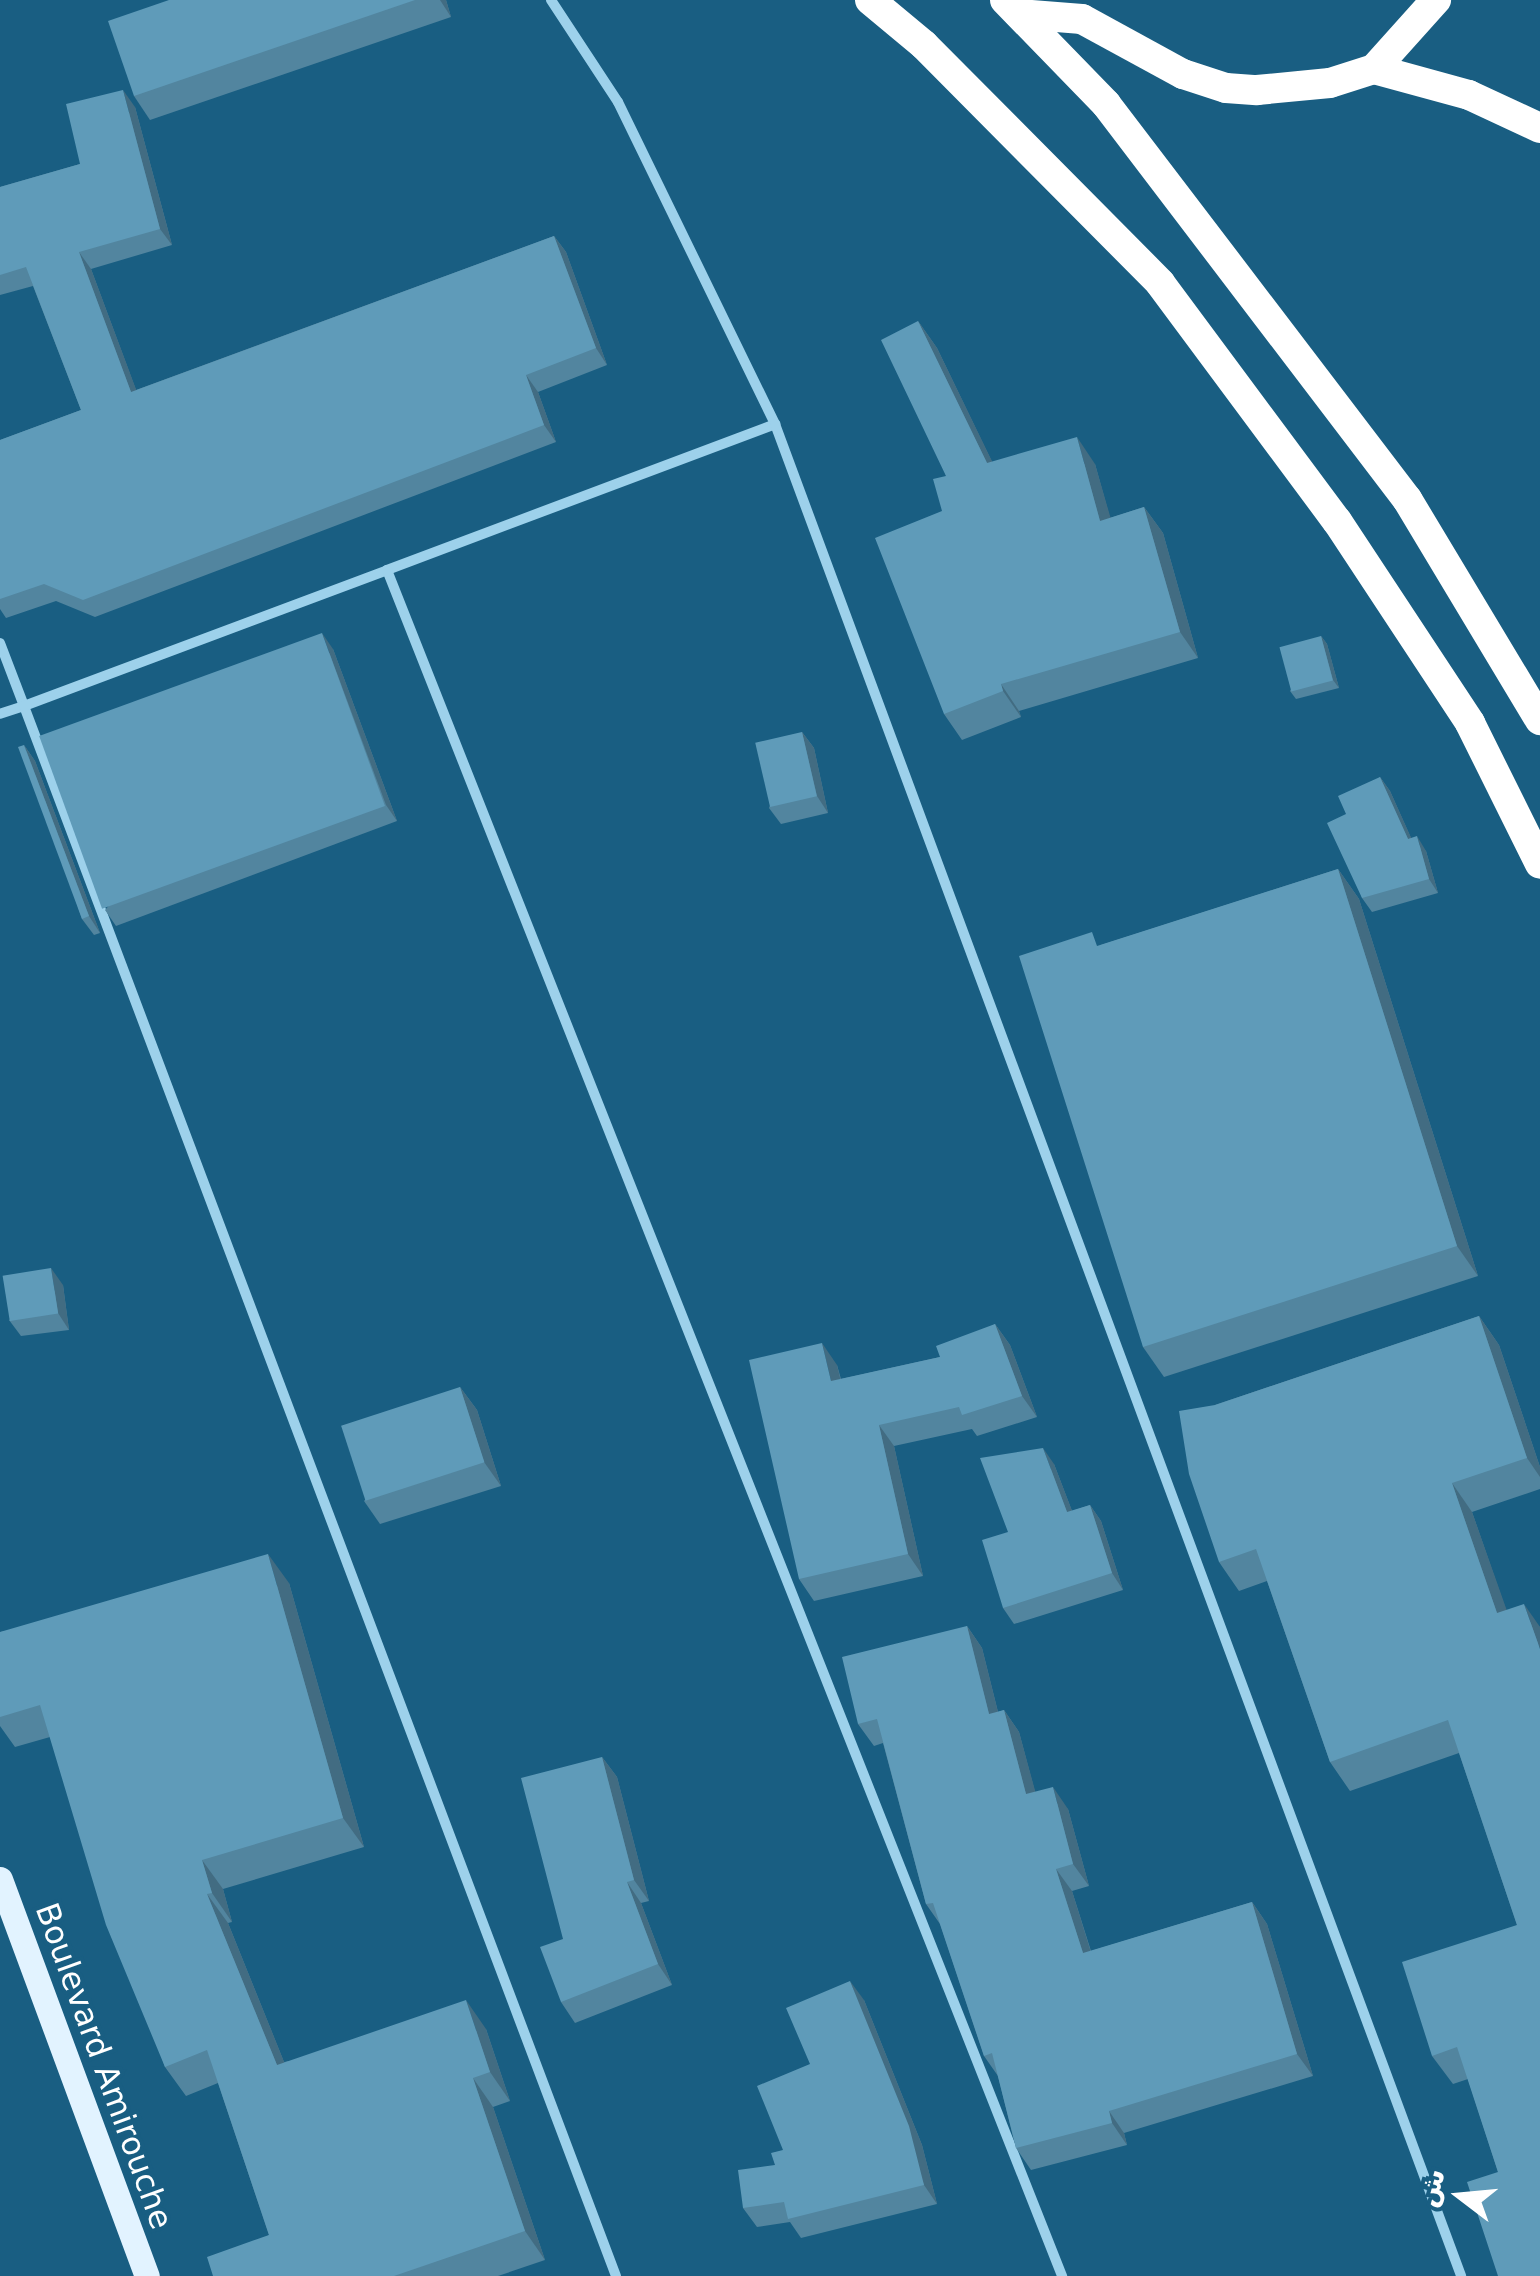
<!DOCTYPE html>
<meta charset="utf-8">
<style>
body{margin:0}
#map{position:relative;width:1540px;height:2276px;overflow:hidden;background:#195e82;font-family:"DejaVu Sans",Cairo,sans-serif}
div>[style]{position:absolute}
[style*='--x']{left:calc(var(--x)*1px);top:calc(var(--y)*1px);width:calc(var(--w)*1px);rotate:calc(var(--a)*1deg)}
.street>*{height:10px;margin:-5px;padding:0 5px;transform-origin:5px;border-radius:5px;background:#9dd1eb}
.primary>*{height:25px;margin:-12.5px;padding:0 12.5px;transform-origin:12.5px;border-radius:12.5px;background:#e2f3ff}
.highway>*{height:30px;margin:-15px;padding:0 15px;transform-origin:15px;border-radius:15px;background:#fff}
.wall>*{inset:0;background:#52859f}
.shaded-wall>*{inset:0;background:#426c82}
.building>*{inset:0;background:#5f9bb9;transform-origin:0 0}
span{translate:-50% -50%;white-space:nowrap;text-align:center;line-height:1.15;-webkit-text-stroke:8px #195e82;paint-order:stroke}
.street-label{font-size:32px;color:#fff}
.north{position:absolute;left:1410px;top:2146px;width:100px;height:100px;-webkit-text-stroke:8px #195e82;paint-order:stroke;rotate:286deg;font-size:28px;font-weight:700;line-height:40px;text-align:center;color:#fff}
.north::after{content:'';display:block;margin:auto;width:35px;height:45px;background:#fff;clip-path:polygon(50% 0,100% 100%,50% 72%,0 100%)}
</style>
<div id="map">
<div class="street">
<div style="--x:551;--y:0;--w:122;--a:56.7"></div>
<div style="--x:618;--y:102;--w:358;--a:64"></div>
<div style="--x:387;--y:570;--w:415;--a:-20.6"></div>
<div style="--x:775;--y:424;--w:1975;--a:69.67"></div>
<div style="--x:0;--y:643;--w:67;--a:69.1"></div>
<div style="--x:24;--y:706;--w:25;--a:162"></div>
<div style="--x:616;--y:2276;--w:1678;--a:-110.66"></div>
<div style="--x:24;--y:706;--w:388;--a:-20.5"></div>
<div style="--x:387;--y:570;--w:1835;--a:68.41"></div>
</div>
<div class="primary">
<div style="--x:0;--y:1879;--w:423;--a:69.7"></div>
</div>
<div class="highway">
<div style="--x:870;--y:0;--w:70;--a:39.8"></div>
<div style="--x:924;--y:45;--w:335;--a:45.2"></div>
<div style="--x:1160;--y:283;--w:297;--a:53.4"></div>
<div style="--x:1337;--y:521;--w:242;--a:56.6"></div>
<div style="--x:1470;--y:723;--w:157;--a:63.6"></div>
<div style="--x:1005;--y:0;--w:145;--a:45.8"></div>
<div style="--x:1106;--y:104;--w:497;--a:52.7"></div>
<div style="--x:1407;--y:499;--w:258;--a:59"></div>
<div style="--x:1019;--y:14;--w:63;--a:4.5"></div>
<div style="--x:1082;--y:19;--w:115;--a:28.6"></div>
<div style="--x:1183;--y:74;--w:45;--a:18"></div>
<div style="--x:1226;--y:88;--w:31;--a:4"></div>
<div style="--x:1257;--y:90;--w:73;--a:-5.5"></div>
<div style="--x:1330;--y:83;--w:46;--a:-17.7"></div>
<div style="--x:1374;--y:69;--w:93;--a:-48.1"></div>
<div style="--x:1374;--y:69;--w:98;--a:15.3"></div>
<div style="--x:1469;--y:95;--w:78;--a:24.9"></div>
</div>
<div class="wall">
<div style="clip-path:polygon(169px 0,446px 0,451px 17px,150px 120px,134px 96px)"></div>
<div style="clip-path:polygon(135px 107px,172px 245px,91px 269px,136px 390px,554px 236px,566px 252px,607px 365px,538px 392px,556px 442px,95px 617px,56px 601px,6px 618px,0 609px,0 440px,81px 410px,33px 286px,0 295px,0 187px,80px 164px)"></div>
<div style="clip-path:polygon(918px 321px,937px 348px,992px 462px,1095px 464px,1110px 518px,1144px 507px,1163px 533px,1198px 658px,1019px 711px,1021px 717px,962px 740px,944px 714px,942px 511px,946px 476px)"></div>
<div style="clip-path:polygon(1321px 636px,1327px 644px,1339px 688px,1296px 699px,1290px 691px)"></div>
<div style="clip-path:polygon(333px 649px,397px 821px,116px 926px,105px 910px)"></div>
<div style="clip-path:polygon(802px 732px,814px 748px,828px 813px,781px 824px,769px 808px)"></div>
<div style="clip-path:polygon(24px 745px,35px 761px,100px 933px,94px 935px,82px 919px)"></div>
<div style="clip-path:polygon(1380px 777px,1390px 791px,1411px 838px,1426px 851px,1438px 893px,1372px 912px,1362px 898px,1346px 814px)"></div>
<div style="clip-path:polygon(1338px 869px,1359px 899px,1478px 1276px,1164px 1377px,1143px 1347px,1101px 945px)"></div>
<div style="clip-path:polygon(63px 1285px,69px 1330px,21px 1336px,9px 1320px)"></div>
<div style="clip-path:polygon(1479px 1316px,1499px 1345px,1540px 1467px,1540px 1489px,1472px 1512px,1506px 1610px,1540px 1627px,1498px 2172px,1468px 2079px,1453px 2084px,1432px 2056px,1517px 1925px,1459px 1753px,1350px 1791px,1330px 1762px,1267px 1581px,1239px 1591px,1219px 1562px,1215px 1405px)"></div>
<div style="clip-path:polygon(995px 1324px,1010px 1345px,1037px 1417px,977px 1436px,972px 1429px,894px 1446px,923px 1576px,814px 1601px,799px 1579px,837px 1365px,841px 1379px,940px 1357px)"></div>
<div style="clip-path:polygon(460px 1387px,477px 1410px,501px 1486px,380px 1524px,364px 1501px)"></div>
<div style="clip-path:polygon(1054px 1464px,1072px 1511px,1090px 1505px,1101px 1521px,1123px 1590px,1014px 1624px,1003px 1608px,1008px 1532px)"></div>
<div style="clip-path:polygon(289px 1583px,364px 1847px,223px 1889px,232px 1922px,228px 1923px,284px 2062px,486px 2029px,510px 2101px,493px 2107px,545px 2260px,498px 2276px,213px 2276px,269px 2235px,218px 2083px,186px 2096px,165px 2067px,50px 1737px,15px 1747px,0 1726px,0 1632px)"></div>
<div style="clip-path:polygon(967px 1626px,982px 1648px,998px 1712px,1004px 1710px,1019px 1732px,1035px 1792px,1068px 1809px,1089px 1886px,1072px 1891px,1091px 1951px,1252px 1902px,1267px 1924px,1313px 2076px,1124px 2133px,1127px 2145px,1031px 2170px,1016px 2148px,998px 2076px,984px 2056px,940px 1924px,926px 1904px,883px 1743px,874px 1746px,858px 1724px)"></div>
<div style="clip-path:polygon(602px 1757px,617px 1777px,649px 1901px,641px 1903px,672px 1985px,575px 2023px,561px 2002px,563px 1939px)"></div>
<div style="clip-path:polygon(864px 2000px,922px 2145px,937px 2204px,801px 2238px,790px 2222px,757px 2227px,743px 2208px,775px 2165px,783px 2150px,810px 2064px)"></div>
</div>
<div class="shaded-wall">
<div style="clip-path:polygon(440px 0,446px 0,451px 17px)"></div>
<div style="clip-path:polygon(123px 90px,135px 107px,172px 245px,160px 229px)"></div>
<div style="clip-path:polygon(554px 236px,566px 252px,607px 365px,596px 348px)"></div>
<div style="clip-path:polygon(79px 252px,91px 269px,143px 408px,131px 392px)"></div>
<div style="clip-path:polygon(918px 321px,937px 348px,1006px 490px,987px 463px)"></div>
<div style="clip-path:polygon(526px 375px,538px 392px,556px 442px,544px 425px)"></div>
<div style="clip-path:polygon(1077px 437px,1095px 464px,1119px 547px,1100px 521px)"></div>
<div style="clip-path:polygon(1144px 507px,1163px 533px,1198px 658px,1180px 632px)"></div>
<div style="clip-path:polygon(322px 633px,333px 649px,397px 821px,386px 805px)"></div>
<div style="clip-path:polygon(1321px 636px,1327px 644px,1339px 688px,1333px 680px)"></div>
<div style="clip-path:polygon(1001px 684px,1019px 711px,1021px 717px,1003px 691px)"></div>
<div style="clip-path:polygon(802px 732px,814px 748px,828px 813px,817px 796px)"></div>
<div style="clip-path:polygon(24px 745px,35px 761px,100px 933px,89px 916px)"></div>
<div style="clip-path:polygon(1380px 777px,1390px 791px,1418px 853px,1408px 839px)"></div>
<div style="clip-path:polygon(1417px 836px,1426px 851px,1438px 893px,1429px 879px)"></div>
<div style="clip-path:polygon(1338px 869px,1359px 899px,1478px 1276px,1457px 1246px)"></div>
<div style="clip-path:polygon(51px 1268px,63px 1285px,69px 1330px,58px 1313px)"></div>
<div style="clip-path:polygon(1479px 1316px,1499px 1345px,1540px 1467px,1540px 1477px,1527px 1458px)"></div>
<div style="clip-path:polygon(995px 1324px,1010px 1345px,1037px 1417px,1022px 1396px)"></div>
<div style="clip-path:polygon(822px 1343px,837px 1365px,846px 1403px,831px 1381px)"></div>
<div style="clip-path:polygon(460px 1387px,477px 1410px,501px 1486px,484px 1462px)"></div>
<div style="clip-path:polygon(879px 1425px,894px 1446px,923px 1576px,908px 1554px)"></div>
<div style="clip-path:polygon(1043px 1448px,1054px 1464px,1079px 1529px,1067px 1512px)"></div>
<div style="clip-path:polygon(1452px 1483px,1472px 1512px,1518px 1642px,1497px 1613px)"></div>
<div style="clip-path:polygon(1090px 1505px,1101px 1521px,1123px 1590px,1112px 1573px)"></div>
<div style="clip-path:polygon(268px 1554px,289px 1583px,364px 1847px,343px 1818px)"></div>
<div style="clip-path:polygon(1524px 1604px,1540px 1627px,1540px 1649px)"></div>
<div style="clip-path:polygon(967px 1626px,982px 1648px,1004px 1736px,989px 1714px)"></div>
<div style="clip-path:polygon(1004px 1710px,1019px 1732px,1042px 1816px,1026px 1794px)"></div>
<div style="clip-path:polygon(602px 1757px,617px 1777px,649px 1901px,634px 1880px)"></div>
<div style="clip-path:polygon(1053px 1787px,1068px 1809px,1089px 1886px,1073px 1864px)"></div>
<div style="clip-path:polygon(202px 1860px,223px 1889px,232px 1922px,212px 1893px)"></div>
<div style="clip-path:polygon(1056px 1869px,1072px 1891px,1098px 1975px,1083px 1953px)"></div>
<div style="clip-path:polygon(627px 1882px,641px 1903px,672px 1985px,658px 1964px)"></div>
<div style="clip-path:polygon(207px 1894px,228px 1923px,297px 2094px,277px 2065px)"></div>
<div style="clip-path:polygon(1252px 1902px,1267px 1924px,1313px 2076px,1297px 2054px)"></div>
<div style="clip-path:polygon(850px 1981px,864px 2000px,922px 2145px,937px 2204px,924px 2185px)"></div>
<div style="clip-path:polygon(466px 2000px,486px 2029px,510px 2101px,490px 2072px)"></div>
<div style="clip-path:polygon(473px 2078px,493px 2107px,545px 2260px,525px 2231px)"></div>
<div style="clip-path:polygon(1109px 2111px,1124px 2133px,1127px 2145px,1112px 2123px)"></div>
</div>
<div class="building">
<div style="clip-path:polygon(169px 0,415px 0,134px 96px,108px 21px)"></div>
<div style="clip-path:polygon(123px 90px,160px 229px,79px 252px,131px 392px,554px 236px,596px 348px,526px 375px,544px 425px,83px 600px,44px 584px,0 599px,0 440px,81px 410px,26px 267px,0 275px,0 187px,80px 164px,66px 104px)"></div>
<div style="clip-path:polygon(918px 321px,987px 463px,1077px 437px,1100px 521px,1144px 507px,1180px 632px,1001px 684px,1003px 691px,944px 714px,875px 538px,942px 511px,933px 479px,946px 476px,881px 340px)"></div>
<div style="left:322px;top:633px;width:184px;height:301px;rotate:70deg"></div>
<div style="left:1321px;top:636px;width:46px;height:43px;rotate:75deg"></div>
<div style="left:802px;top:732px;width:66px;height:48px;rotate:77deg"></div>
<div style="clip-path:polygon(24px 745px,89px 916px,82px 919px,18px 747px)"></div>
<div style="clip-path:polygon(1380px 777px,1408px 839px,1417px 836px,1429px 879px,1362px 898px,1327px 823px,1346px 814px,1338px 796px)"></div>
<div style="clip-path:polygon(1338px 869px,1457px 1246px,1143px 1347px,1019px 956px,1092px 932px,1097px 946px)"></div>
<div style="left:51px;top:1268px;width:46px;height:49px;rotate:81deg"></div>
<div style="clip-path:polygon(1479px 1316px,1527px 1458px,1452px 1483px,1497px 1613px,1524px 1604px,1540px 1649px,1540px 2276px,1498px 2276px,1467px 2182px,1498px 2172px,1457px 2047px,1432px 2056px,1402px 1962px,1517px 1925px,1448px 1720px,1330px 1762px,1256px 1549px,1219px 1562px,1189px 1474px,1179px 1411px,1215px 1405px)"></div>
<div style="clip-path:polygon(995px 1324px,1022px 1396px,962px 1415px,959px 1407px,879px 1425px,908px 1554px,799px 1579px,749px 1360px,822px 1343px,831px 1381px,940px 1357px,936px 1346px)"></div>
<div style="left:460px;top:1387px;width:79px;height:125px;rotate:72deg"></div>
<div style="clip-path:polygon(1043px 1448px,1067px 1512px,1090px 1505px,1112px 1573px,1003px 1608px,982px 1540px,1008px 1532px,980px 1458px)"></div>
<div style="clip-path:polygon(268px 1554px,343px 1818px,202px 1860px,212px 1893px,207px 1894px,277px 2065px,466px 2000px,490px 2072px,473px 2078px,525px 2231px,394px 2276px,213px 2276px,207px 2257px,269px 2235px,207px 2050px,165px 2067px,106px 1925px,40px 1705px,0 1717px,0 1632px)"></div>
<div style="clip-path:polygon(967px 1626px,989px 1714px,1004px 1710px,1026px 1794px,1053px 1787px,1073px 1864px,1056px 1869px,1083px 1953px,1252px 1902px,1297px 2054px,1109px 2111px,1112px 2123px,1016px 2148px,992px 2053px,984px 2056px,933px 1903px,926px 1904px,877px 1719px,858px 1724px,842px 1657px)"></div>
<div style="clip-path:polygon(602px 1757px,634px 1880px,627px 1882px,658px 1964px,561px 2002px,540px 1947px,563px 1939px,521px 1778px)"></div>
<div style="clip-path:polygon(850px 1981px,909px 2126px,924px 2185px,788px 2219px,784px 2202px,743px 2208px,738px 2170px,775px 2165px,771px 2153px,783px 2150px,757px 2086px,810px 2064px,786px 2008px)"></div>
</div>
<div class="street-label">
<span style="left:104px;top:2066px;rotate:70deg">Boulevard Amirouche</span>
</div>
<div class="north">ش</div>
</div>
